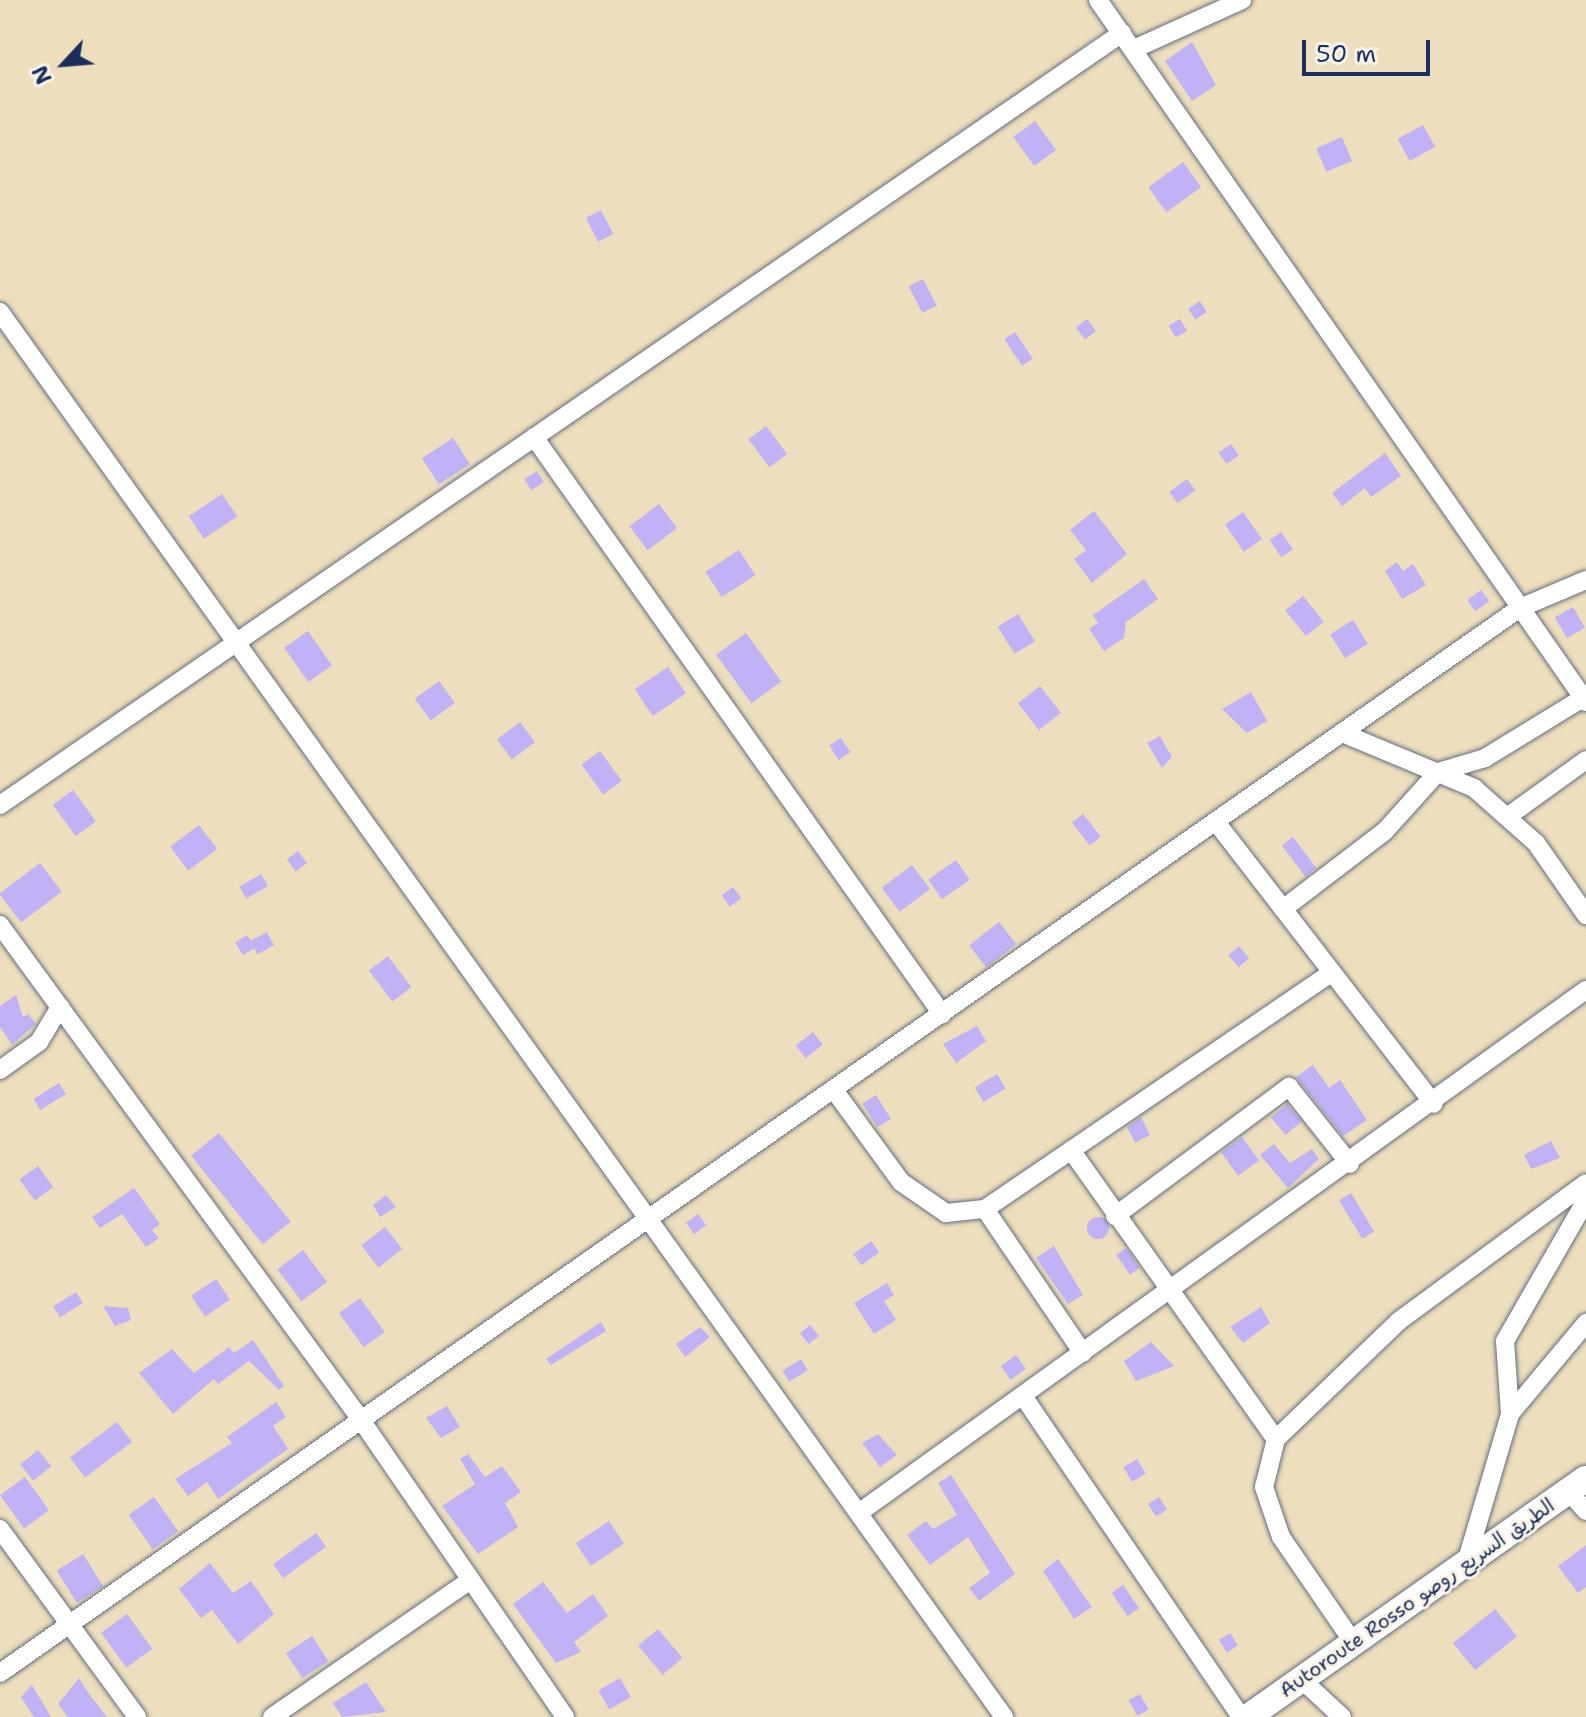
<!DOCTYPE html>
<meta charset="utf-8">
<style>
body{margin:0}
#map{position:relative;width:1586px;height:1717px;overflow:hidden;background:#eddfbd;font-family:"Shantell Sans","Playpen Sans Arabic",sans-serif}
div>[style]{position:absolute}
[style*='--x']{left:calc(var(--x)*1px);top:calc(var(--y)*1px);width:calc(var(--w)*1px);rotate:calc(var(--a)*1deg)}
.building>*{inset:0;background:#c0b2f5;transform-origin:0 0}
.round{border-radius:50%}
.roads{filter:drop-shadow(0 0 2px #646d7f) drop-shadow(0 0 2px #646d7f)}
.minor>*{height:18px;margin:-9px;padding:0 9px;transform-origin:9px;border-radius:9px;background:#fff}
.highway>*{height:26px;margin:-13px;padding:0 13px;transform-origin:13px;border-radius:13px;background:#fff}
span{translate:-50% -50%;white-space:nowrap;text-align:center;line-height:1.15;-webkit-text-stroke:6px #f7f3e8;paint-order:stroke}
.street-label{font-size:20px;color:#1b2f5e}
.north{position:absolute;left:24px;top:24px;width:80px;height:80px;-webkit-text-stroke:6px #f7f3e8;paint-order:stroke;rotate:244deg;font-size:22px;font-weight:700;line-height:32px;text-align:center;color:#1b2f5e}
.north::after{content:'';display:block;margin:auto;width:28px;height:36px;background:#1b2f5e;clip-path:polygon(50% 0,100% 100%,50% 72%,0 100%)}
.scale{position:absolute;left:1302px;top:40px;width:128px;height:36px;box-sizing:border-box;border:4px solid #1b2f5e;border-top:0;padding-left:10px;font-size:24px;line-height:28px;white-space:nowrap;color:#1b2f5e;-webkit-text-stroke:6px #f7f3e8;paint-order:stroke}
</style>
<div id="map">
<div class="building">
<div style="clip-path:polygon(1192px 42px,1216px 85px,1192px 101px,1165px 61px)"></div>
<div style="left:1035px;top:121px;width:36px;height:27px;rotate:54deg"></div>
<div style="left:1423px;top:125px;width:25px;height:29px;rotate:61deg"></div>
<div style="left:1342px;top:137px;width:26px;height:28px;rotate:67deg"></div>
<div style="left:1183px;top:162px;width:31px;height:43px;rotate:54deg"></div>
<div style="left:601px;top:210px;width:27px;height:17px;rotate:63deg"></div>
<div style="left:923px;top:279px;width:30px;height:16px;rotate:63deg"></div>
<div style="left:1200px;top:301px;width:13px;height:14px;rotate:58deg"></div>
<div style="left:1087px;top:319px;width:15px;height:14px;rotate:53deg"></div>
<div style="left:1180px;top:319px;width:14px;height:13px;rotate:60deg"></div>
<div style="left:1015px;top:332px;width:32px;height:13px;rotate:56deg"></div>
<div style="left:766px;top:426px;width:35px;height:22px;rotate:53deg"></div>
<div style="left:453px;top:438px;width:31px;height:37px;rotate:57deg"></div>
<div style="left:1231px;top:444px;width:14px;height:15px;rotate:56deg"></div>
<div style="clip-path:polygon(1385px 453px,1401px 476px,1371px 497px,1365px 488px,1342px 506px,1332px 493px)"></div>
<div style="left:537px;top:471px;width:13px;height:15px;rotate:58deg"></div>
<div style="left:1187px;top:479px;width:14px;height:22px;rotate:54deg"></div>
<div style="left:222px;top:494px;width:27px;height:40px;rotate:56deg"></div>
<div style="left:659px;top:504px;width:30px;height:37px;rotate:53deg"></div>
<div style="clip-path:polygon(1094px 511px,1127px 554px,1092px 583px,1074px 559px,1086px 550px,1070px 530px)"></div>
<div style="left:1243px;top:512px;width:33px;height:22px;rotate:55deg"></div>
<div style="left:1281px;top:532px;width:21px;height:14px;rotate:55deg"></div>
<div style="left:739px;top:550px;width:30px;height:40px;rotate:57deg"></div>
<div style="clip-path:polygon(1397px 562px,1403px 571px,1413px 564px,1426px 585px,1402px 599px,1385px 571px)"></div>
<div style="clip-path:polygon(1144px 579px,1158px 599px,1126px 622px,1124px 638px,1104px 651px,1089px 629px,1098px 623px,1093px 615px)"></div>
<div style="left:1481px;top:590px;width:14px;height:17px;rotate:54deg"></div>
<div style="left:1303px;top:596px;width:33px;height:23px;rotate:51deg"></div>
<div style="left:1573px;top:607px;width:24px;height:21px;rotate:60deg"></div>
<div style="left:1018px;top:614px;width:32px;height:24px;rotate:58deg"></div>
<div style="left:1353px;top:620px;width:28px;height:27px;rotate:58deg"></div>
<div style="left:308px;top:631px;width:42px;height:29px;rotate:55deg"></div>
<div style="left:746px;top:633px;width:60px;height:37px;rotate:54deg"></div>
<div style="left:668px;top:667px;width:32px;height:40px;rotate:56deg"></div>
<div style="left:439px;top:681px;width:27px;height:30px;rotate:54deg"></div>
<div style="left:1040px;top:686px;width:34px;height:28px;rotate:52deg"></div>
<div style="clip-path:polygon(1251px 692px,1267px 721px,1247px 733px,1222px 709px)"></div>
<div style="left:520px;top:722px;width:25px;height:29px;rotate:53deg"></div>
<div style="clip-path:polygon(1160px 736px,1172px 757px,1162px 768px,1147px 743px)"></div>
<div style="left:841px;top:738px;width:17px;height:14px;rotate:57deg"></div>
<div style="left:600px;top:751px;width:37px;height:23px;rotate:54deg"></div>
<div style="left:73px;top:790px;width:39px;height:25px;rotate:54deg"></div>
<div style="left:1083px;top:814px;width:29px;height:14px;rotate:52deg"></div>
<div style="left:199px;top:825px;width:30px;height:36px;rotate:53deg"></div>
<div style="left:1293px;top:837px;width:39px;height:14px;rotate:53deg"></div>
<div style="left:298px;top:851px;width:15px;height:14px;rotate:53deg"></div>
<div style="left:956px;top:860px;width:24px;height:34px;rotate:55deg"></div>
<div style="left:40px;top:863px;width:36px;height:51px;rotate:53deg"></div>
<div style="left:912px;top:865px;width:30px;height:38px;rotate:53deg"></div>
<div style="left:261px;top:874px;width:14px;height:25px;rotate:60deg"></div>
<div style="left:733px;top:887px;width:14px;height:14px;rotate:54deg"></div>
<div style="left:999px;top:922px;width:28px;height:38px;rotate:52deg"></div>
<div style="left:267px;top:932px;width:15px;height:19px;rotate:62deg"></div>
<div style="left:247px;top:935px;width:15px;height:14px;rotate:58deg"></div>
<div style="left:1239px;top:946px;width:16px;height:14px;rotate:50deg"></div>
<div style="left:388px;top:956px;width:39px;height:24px;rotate:53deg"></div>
<div style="clip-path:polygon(16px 995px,23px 1017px,28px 1014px,36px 1024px,12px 1045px,0 1027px,0 1006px)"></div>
<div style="clip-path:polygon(977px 1026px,986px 1041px,956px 1063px,943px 1044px)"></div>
<div style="left:813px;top:1032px;width:16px;height:22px;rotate:52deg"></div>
<div style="clip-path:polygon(1313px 1065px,1329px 1088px,1340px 1080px,1367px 1120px,1343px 1136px,1296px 1077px)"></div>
<div style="left:997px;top:1074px;width:17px;height:26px;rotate:59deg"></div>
<div style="left:59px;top:1083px;width:13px;height:30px;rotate:58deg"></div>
<div style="left:876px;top:1095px;width:28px;height:16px;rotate:58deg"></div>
<div style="left:1287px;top:1104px;width:23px;height:21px;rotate:50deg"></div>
<div style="clip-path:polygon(1141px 1117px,1150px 1135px,1135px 1143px,1127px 1127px)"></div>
<div style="left:219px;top:1133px;width:114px;height:36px;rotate:51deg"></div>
<div style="left:1242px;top:1137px;width:29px;height:26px;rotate:54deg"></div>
<div style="clip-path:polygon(1551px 1141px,1560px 1158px,1531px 1169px,1524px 1155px)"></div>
<div style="clip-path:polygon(1274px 1144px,1290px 1163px,1312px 1149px,1319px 1159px,1288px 1188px,1260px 1155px)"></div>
<div style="left:38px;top:1166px;width:26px;height:23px;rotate:54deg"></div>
<div style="clip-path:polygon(134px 1188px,160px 1224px,152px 1230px,159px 1238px,146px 1247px,122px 1214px,100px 1228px,92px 1217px)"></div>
<div style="left:1351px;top:1193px;width:45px;height:14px;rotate:59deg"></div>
<div style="clip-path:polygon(386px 1195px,396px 1207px,380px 1217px,373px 1205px)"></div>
<div style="left:698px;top:1214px;width:14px;height:15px;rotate:54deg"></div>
<div class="round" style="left:1087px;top:1217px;width:22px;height:22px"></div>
<div style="left:385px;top:1227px;width:28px;height:30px;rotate:52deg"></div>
<div style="left:871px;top:1241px;width:14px;height:22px;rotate:54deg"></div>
<div style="clip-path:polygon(1054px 1246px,1083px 1295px,1068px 1304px,1036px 1258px)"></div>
<div style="left:1126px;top:1248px;width:24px;height:12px;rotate:55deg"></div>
<div style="left:303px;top:1250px;width:40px;height:32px;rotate:53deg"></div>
<div style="left:216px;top:1279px;width:25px;height:30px;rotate:56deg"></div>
<div style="clip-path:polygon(887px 1283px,894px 1295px,884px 1301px,896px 1320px,874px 1334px,854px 1303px)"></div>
<div style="left:76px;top:1292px;width:13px;height:27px;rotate:58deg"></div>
<div style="left:360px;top:1298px;width:42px;height:26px;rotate:54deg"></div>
<div style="clip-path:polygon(103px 1306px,128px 1308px,131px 1320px,115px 1326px)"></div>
<div style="clip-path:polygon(1261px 1307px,1270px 1323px,1243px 1343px,1230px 1327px)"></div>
<div style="clip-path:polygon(601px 1322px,606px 1331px,551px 1365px,546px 1359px)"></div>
<div style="left:810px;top:1325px;width:14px;height:13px;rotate:51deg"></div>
<div style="clip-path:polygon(700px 1327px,710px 1337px,685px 1357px,676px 1344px)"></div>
<div style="clip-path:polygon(253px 1340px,284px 1386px,279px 1390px,249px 1361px,218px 1384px,214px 1379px,173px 1414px,139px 1373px,172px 1349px,194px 1373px,229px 1347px,234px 1353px)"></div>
<div style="clip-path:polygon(1151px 1342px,1174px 1366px,1136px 1381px,1124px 1361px)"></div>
<div style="left:1016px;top:1355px;width:17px;height:19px;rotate:54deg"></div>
<div style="left:801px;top:1359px;width:13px;height:22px;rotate:58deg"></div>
<div style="clip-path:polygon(276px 1402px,286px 1417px,273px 1426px,288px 1449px,218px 1499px,207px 1482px,188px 1496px,175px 1479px,232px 1443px,227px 1437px)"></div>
<div style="clip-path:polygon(447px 1406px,460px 1427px,441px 1438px,426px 1418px)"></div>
<div style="left:117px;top:1422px;width:25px;height:59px;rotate:53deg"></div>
<div style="clip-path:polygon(878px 1434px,897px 1455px,880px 1467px,862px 1443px)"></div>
<div style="left:38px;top:1450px;width:21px;height:23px;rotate:51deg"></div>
<div style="clip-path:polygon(468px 1454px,485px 1477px,502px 1466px,521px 1492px,505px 1503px,518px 1527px,478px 1554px,442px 1506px,475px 1484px,460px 1459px)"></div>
<div style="left:1137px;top:1459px;width:17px;height:16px;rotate:59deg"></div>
<div style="clip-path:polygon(951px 1475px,1015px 1574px,979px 1601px,969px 1588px,990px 1573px,968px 1537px,930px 1565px,907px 1535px,926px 1521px,933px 1529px,957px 1515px,938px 1483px)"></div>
<div style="left:25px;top:1477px;width:41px;height:31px;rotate:54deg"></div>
<div style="left:154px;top:1497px;width:42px;height:31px;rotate:55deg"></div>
<div style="left:1159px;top:1497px;width:15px;height:13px;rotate:58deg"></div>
<div style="left:609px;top:1521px;width:27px;height:40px;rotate:56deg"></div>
<div style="left:316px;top:1533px;width:17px;height:53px;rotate:54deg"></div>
<div style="clip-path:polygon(1586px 1545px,1586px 1587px,1578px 1593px,1558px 1566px)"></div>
<div style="left:83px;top:1554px;width:38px;height:31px;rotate:58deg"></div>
<div style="clip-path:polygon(1058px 1559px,1092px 1607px,1074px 1619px,1043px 1571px)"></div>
<div style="clip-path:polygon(210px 1563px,233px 1593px,251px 1581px,274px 1614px,238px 1644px,212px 1610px,201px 1618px,179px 1589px)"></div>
<div style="clip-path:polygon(543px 1582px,567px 1613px,593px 1594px,608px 1616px,574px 1642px,581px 1652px,556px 1663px,513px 1604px)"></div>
<div style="left:1123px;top:1585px;width:28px;height:14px;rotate:55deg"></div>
<div style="left:1495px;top:1609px;width:35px;height:54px;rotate:51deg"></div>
<div style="left:127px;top:1614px;width:43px;height:32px;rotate:54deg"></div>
<div style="left:658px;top:1629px;width:38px;height:26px;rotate:50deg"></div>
<div style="left:1230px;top:1633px;width:15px;height:13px;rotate:58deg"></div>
<div style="left:312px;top:1636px;width:30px;height:31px;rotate:57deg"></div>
<div style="clip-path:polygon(79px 1678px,89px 1694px,107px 1717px,68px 1717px,58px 1704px)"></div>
<div style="left:620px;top:1678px;width:22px;height:25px;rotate:60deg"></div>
<div style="clip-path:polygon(366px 1682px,386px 1712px,342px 1717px,333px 1703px)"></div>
<div style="clip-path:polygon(32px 1685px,51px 1717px,34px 1717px,21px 1697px)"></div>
<div style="left:1140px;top:1694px;width:18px;height:13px;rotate:61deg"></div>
</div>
<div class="roads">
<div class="minor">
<div style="--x:1098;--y:0;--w:855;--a:55.19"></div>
<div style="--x:1134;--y:49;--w:119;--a:-24.4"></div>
<div style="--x:0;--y:312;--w:1727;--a:54.45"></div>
<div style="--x:534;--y:437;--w:707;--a:54.74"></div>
<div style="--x:1342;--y:733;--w:143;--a:22.6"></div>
<div style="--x:1474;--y:788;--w:83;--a:41.6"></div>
<div style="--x:1536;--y:843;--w:88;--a:55.2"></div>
<div style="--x:0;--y:805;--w:1362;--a:-34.53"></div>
<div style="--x:1507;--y:817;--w:97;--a:-35.8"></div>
<div style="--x:1216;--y:822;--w:356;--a:52.3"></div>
<div style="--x:1283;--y:909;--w:128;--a:-37.4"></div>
<div style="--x:1385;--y:831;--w:79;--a:-48.1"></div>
<div style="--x:1438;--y:772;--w:49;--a:-16.6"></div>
<div style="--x:1485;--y:758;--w:115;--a:-31.5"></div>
<div style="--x:0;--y:925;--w:609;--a:53.88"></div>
<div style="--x:359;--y:1417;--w:364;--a:55.5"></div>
<div style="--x:0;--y:1070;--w:48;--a:-35.7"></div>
<div style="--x:39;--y:1042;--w:41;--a:-59"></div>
<div style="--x:834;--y:1090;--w:114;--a:53.9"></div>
<div style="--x:901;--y:1182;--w:55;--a:34.6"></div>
<div style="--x:946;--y:1213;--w:39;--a:-6"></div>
<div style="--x:985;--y:1209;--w:174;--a:55.8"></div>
<div style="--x:1071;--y:1150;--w:354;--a:54.7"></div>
<div style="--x:985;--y:1209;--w:420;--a:-34.3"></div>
<div style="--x:1115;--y:1216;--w:217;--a:-36.6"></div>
<div style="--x:1289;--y:1087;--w:98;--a:51.6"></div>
<div style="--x:1023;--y:1396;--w:388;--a:55.8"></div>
<div style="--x:1510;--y:1414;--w:119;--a:-50.1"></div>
<div style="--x:1568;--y:1491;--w:27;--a:48"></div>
<div style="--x:860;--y:1512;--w:894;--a:-35.72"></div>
<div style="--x:0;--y:1529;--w:233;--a:53.9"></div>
<div style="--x:1466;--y:1563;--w:155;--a:-73.5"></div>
<div style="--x:1510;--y:1414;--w:73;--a:-93.9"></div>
<div style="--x:1505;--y:1341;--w:163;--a:-60.1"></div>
<div style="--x:1353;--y:1642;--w:127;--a:-124.4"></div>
<div style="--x:1281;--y:1537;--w:53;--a:-108.8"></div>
<div style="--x:1264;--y:1487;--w:49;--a:-76"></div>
<div style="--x:1276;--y:1439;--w:170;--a:-43.8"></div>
<div style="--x:1399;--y:1321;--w:232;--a:-36.4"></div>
<div style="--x:0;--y:1673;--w:1856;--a:-35.02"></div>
<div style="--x:1520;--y:608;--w:72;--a:-23"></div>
<div style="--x:1301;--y:1679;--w:56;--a:42.8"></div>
<div style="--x:272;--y:1717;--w:239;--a:-34.6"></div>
</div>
<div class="highway">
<div style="--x:1248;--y:1717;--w:413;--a:-35.2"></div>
</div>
</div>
<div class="street-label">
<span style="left:1417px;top:1598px;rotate:-35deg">Autoroute Rosso الطريق السريع روصو</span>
</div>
<div class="north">N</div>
<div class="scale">50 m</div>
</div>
